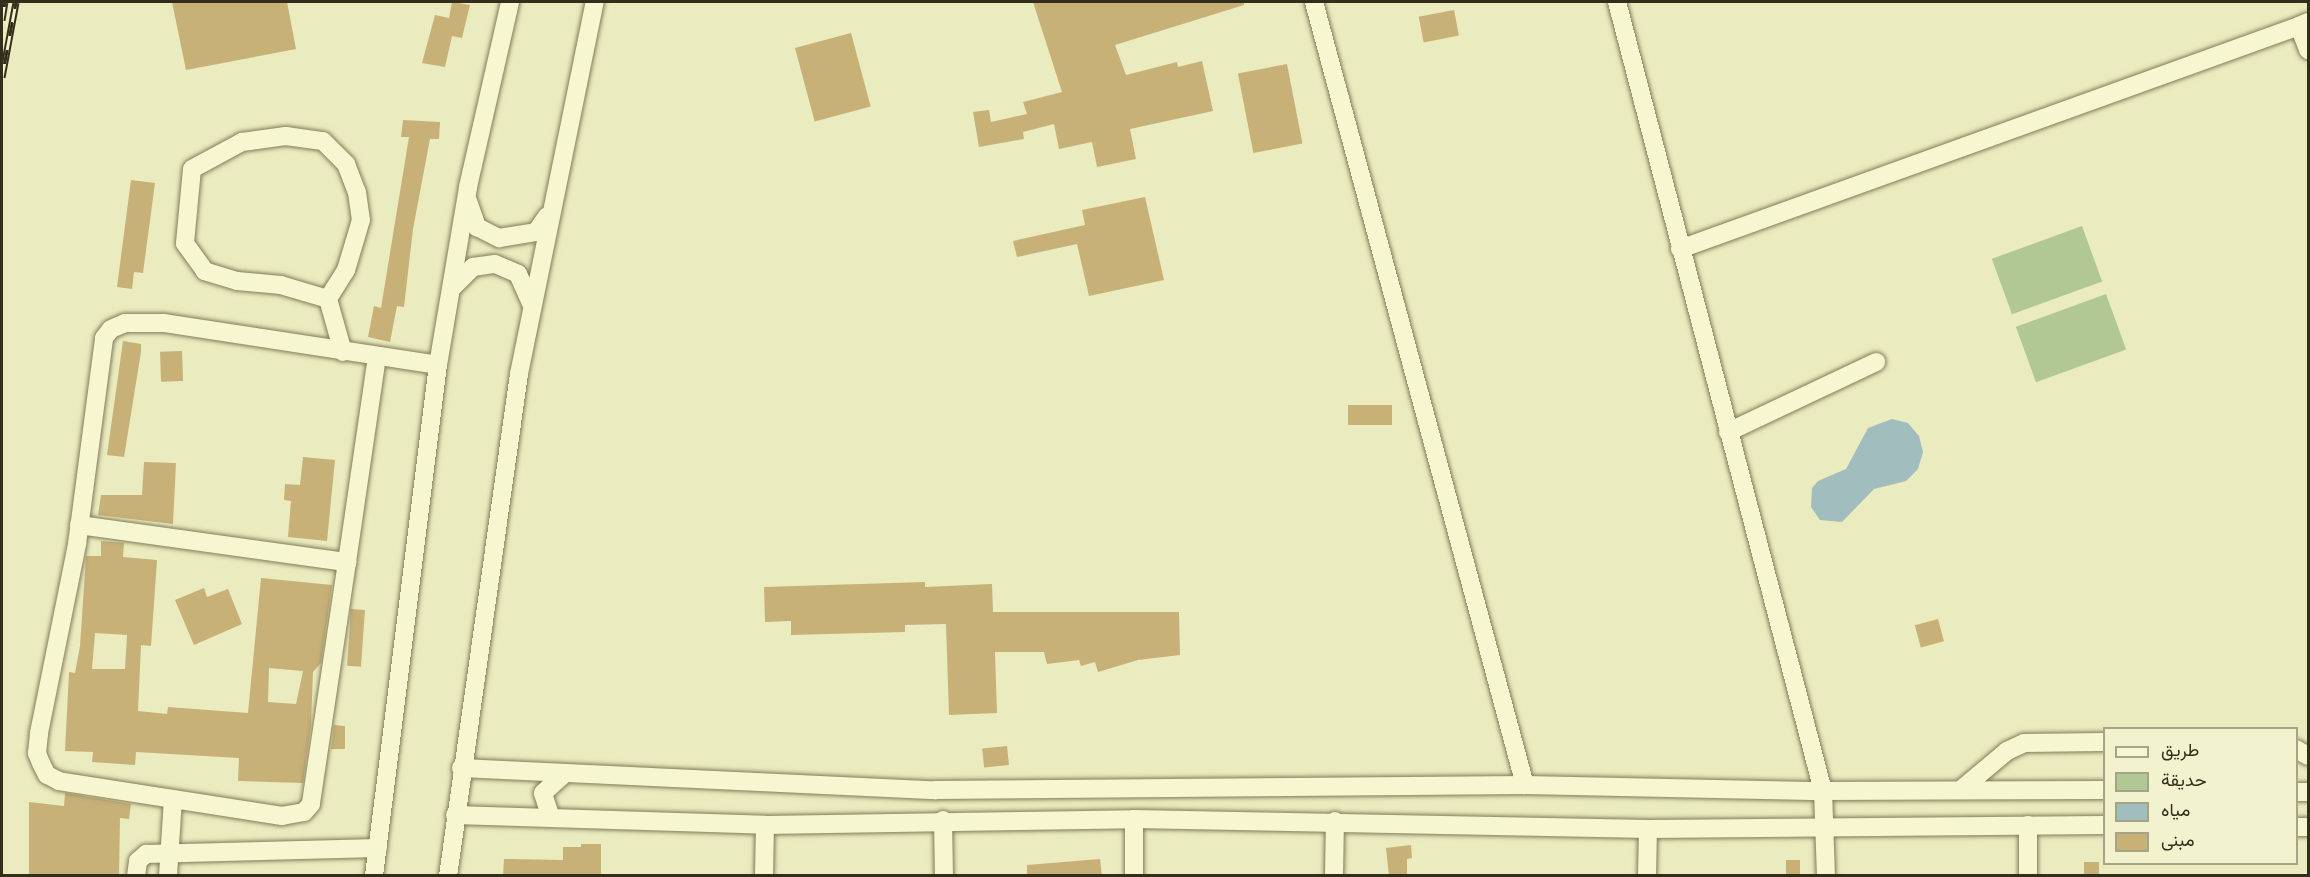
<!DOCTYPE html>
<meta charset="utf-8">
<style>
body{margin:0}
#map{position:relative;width:2310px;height:877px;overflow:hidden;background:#eaebbf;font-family:"Roboto Serif",Vazirmatn,serif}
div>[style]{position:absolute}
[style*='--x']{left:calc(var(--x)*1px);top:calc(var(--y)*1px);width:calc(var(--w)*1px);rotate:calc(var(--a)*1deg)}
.green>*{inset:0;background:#b2c894;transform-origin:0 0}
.water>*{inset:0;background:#a2bdbd}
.building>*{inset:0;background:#c7b177;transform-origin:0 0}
.roads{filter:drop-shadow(0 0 2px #827c58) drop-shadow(0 0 2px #827c58)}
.minor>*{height:18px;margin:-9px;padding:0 9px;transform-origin:9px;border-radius:9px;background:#f6f6d1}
.rail>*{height:7px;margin-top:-3.5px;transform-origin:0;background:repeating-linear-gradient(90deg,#f2f3ce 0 14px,#332e1c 0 28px);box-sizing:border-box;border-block:2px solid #332e1c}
span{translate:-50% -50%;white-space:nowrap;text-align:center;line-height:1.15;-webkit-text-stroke:4.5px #f2f3ce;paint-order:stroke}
.frame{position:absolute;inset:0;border:3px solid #332e1c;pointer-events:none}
.legend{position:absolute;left:2103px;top:727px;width:195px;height:138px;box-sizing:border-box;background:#f2f3ce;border:2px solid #a6a487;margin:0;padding:8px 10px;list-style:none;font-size:18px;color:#332e1c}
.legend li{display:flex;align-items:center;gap:12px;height:30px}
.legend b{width:30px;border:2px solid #a6a487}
</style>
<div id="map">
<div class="green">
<div style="left:2082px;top:226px;width:59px;height:96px;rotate:70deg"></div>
<div style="left:2106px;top:294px;width:59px;height:96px;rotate:70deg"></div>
</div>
<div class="water">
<div style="clip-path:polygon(1892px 419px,1908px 423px,1919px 436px,1923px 452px,1918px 469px,1906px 481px,1874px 489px,1842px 522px,1820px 520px,1811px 507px,1812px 488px,1818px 481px,1846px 469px,1868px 428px)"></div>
</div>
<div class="building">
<div style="clip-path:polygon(172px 2px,287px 2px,296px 49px,186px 70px)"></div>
<div style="clip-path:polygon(452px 2px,470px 5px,462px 38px,452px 36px,445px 67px,422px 63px,435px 15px,449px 18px)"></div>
<div style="clip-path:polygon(1033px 2px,1244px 2px,1244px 5px,1115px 45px,1126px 75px,1177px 62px,1178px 67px,1202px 61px,1213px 111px,1130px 129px,1136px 159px,1097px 167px,1092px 142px,1059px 149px,1054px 124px,1023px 132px,1024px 139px,979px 147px,973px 112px,989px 110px,991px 122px,1027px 114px,1023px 102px,1062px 92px)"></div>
<div style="left:1454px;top:10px;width:26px;height:36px;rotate:79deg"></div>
<div style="left:851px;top:33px;width:76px;height:58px;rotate:75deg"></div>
<div style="left:1287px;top:64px;width:81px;height:50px;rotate:79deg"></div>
<div style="clip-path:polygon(403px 120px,440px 122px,439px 139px,430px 139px,413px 229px,404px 307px,397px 306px,390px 342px,368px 337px,374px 306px,381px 308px,409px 137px,401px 137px)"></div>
<div style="clip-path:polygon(131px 180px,155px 183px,143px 273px,134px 272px,132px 289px,117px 287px)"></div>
<div style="clip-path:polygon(1145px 197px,1164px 280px,1089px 296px,1077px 244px,1017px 257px,1013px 241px,1085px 225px,1082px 210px)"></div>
<div style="clip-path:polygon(123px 341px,141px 344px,141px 352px,124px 457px,107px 455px)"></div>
<div style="left:182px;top:351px;width:30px;height:22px;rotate:88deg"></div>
<div style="left:1392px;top:405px;width:20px;height:44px;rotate:90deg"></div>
<div style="clip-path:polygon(303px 457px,335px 460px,327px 541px,288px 537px,291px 501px,284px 500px,285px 484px,300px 485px)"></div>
<div style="clip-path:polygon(144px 462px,176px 463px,173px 524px,98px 515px,101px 495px,142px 495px)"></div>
<div style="clip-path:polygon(evenodd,101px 541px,124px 543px,123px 557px,157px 560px,151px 646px,141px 645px,138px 711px,167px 714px,168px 707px,248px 713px,261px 578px,332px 585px,321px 663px,313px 672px,311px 725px,303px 783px,238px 781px,239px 758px,136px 752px,135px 765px,92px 762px,93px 752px,65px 751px,69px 672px,75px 673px,80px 646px,86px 556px,101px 556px,101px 541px,95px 633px,127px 635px,125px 669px,92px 669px,95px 633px,101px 541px,269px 668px,303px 671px,296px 704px,268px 702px,269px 668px)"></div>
<div style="clip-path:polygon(925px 582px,925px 587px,992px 584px,993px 612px,1179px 612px,1180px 655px,1138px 660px,1098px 672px,1095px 662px,1081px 666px,1079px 660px,1047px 664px,1044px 652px,995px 652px,997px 713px,949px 715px,946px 624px,905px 625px,905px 632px,791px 635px,791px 621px,765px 622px,764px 587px)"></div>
<div style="clip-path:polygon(204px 588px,207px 597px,228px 589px,242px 624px,194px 645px,175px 600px)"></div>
<div style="left:351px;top:609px;width:14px;height:57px;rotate:4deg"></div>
<div style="left:1938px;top:619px;width:23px;height:24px;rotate:75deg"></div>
<div style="clip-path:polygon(334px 725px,345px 726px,345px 749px,331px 749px)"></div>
<div style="left:1007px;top:746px;width:19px;height:25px;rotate:84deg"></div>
<div style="clip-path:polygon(65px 793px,131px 804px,129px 819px,120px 818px,119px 876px,29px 876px,29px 802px,64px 806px)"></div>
<div style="clip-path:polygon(581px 844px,601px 844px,601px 876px,503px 876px,504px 859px,563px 860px,563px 847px,581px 847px)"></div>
<div style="clip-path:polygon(1411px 845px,1412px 858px,1407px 859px,1407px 876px,1389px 876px,1386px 848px)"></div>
<div style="clip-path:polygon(1100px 859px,1102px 876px,1027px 876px,1027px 865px)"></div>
<div style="left:1786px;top:860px;width:14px;height:16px"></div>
<div style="left:2084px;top:862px;width:15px;height:14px"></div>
</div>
<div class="roads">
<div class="minor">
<div style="--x:1314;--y:2;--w:811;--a:74.92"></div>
<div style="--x:1617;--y:2;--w:815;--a:75.37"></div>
<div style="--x:1823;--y:791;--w:85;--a:88"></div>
<div style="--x:2308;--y:22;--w:10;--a:156"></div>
<div style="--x:2299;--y:26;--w:26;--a:69"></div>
<div style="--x:286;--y:136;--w:37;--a:8"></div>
<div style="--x:323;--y:141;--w:33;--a:45"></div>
<div style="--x:346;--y:164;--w:30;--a:69"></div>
<div style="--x:357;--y:192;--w:28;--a:82"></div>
<div style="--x:361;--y:220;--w:52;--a:106.7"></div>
<div style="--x:346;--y:270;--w:34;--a:122"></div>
<div style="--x:328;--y:299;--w:49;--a:-163.4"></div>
<div style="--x:281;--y:285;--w:44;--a:-174.8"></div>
<div style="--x:237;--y:281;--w:34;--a:-163"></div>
<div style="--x:205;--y:271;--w:34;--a:-126"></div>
<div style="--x:185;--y:243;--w:74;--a:-84.6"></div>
<div style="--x:192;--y:169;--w:57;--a:-28.4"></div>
<div style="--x:242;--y:142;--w:44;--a:-7.8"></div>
<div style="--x:468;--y:201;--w:28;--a:71"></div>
<div style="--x:477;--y:227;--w:25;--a:27"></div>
<div style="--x:499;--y:238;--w:37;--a:-9"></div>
<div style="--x:536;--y:232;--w:19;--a:-55"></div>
<div style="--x:1680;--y:249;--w:658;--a:-19.81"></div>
<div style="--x:452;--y:288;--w:30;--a:-45"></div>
<div style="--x:473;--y:267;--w:22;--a:-8"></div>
<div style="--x:495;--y:264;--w:25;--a:23"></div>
<div style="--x:518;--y:274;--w:32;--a:66"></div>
<div style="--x:328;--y:299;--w:55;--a:74.2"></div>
<div style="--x:1728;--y:432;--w:164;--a:-25.3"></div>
<div style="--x:79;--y:525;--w:271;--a:7.9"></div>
<div style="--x:347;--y:562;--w:245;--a:98.5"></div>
<div style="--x:311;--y:804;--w:11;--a:131"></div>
<div style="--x:304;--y:812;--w:22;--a:170"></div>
<div style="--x:282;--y:816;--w:226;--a:-171.1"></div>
<div style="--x:59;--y:781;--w:13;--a:-153"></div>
<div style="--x:47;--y:775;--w:13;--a:-117"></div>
<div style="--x:41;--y:763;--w:11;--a:-112"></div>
<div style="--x:37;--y:753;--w:20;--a:-84"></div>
<div style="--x:39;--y:733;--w:193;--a:-78.6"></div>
<div style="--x:77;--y:544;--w:208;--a:-82.5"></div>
<div style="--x:104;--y:338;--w:11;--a:-52"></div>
<div style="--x:111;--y:329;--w:15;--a:-23"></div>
<div style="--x:125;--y:323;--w:39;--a:0"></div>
<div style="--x:164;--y:323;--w:277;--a:8.7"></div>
<div style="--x:347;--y:562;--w:207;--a:-81.7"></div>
<div style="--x:2296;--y:749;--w:14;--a:30"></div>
<div style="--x:461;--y:768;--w:475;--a:2.7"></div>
<div style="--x:935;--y:790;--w:590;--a:-0.49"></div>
<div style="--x:1525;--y:785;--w:298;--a:1.2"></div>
<div style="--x:1823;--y:791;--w:281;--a:-0.2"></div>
<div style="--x:1963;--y:788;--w:57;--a:-40.1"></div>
<div style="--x:2007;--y:751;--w:19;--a:-25"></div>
<div style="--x:2024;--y:743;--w:80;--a:-0.7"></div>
<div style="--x:2296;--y:792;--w:12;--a:0"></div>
<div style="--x:455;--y:815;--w:310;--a:1.8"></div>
<div style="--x:765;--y:825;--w:369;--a:-0.9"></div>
<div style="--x:1134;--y:819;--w:514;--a:1.11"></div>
<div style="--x:1648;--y:829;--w:456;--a:-0.5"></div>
<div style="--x:551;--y:818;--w:26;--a:-108"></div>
<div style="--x:543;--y:793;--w:28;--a:-42"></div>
<div style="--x:1134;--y:819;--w:57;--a:90"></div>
<div style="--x:943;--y:820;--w:56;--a:89"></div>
<div style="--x:2296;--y:827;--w:12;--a:0"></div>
<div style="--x:136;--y:876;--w:15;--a:-82"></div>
<div style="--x:138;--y:861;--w:11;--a:-41"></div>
<div style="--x:146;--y:854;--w:232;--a:-1.5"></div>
<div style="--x:168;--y:876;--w:77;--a:-86.3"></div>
<div style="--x:374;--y:876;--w:515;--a:-82.86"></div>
<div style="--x:438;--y:365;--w:181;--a:-80.4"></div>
<div style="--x:468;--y:187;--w:190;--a:-77.2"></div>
<div style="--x:448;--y:876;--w:507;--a:-81.95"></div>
<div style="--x:519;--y:374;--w:380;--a:-78.5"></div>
<div style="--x:764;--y:876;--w:51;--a:-88.9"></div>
<div style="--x:1334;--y:876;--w:55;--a:-89"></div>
<div style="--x:1647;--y:876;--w:47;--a:-88.8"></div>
<div style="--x:2028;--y:876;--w:51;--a:-90"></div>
</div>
</div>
<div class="rail">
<div style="--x:2;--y:20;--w:18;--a:-81"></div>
<div style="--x:2;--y:77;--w:76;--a:-79.4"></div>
</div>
<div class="frame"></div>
<ul class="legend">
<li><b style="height:8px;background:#f6f6d1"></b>طريق</li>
<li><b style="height:16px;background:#b2c894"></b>حديقة</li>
<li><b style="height:16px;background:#a2bdbd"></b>مياه</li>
<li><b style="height:16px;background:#c7b177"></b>مبنى</li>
</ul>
</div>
